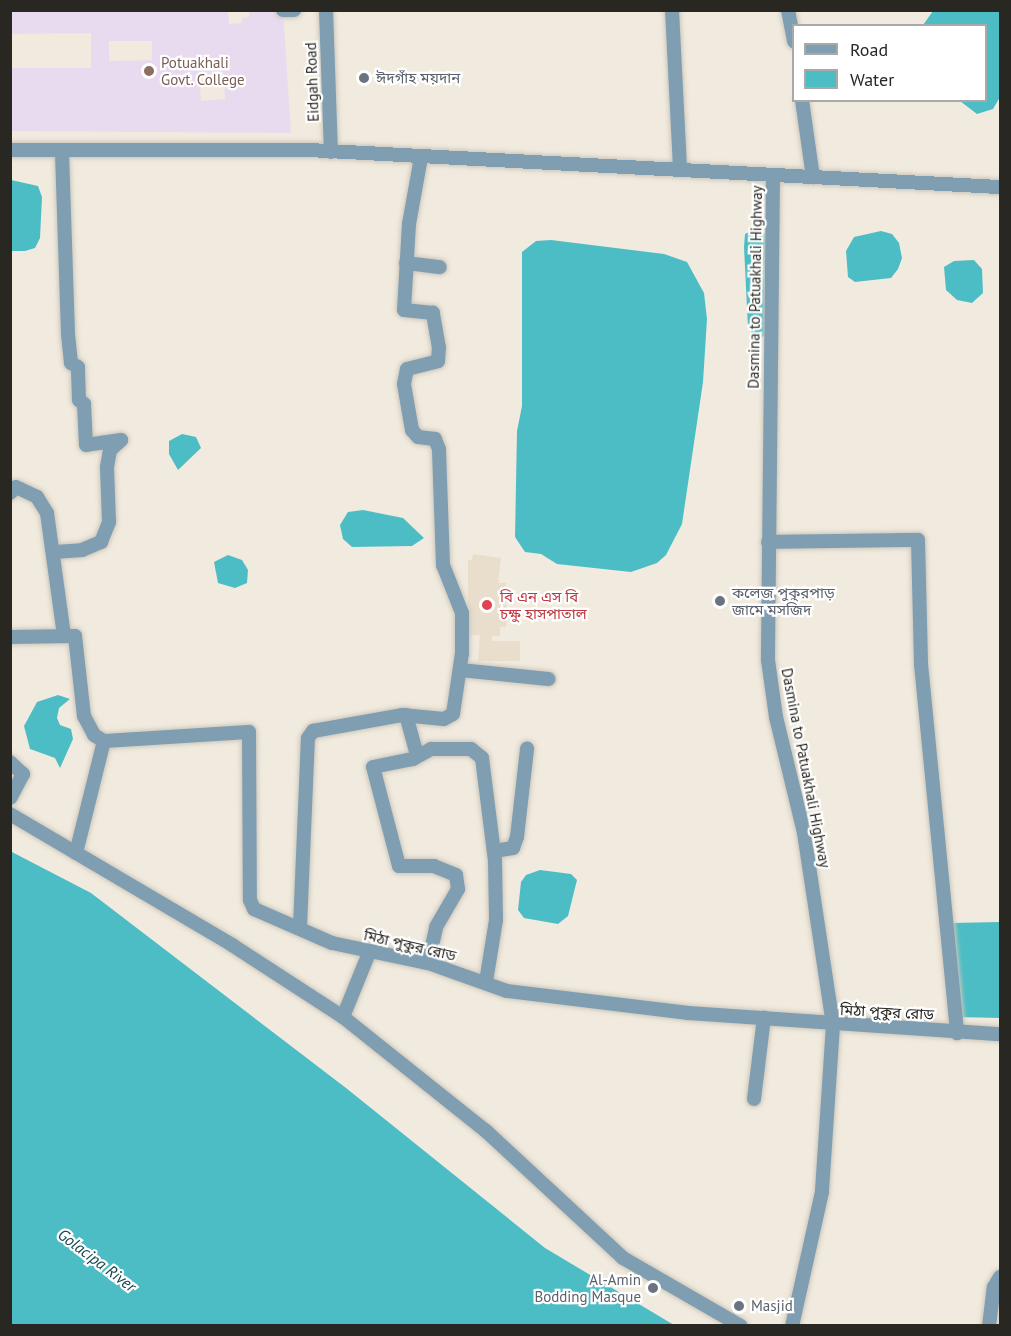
<!DOCTYPE html>
<meta charset="utf-8">
<style>
body{margin:0}
#map{position:relative;width:1011px;height:1336px;overflow:hidden;background:#f1eade;font-family:"PT Sans","Noto Sans Bengali",sans-serif}
div>[style]{position:absolute}
[style*='--x']{left:calc(var(--x)*1px);top:calc(var(--y)*1px);width:calc(var(--w)*1px);rotate:calc(var(--a)*1deg)}
.built>*{inset:0;background:#e9decc}
.education>*{inset:0;background:#e9dbef}
.water>*{inset:0;background:#4dbdc5}
.roads{filter:drop-shadow(0 0 2px #cdc7bc) drop-shadow(0 0 2px #cdc7bc)}
.minor>*{height:14px;margin:-7px;padding:0 7px;transform-origin:7px;border-radius:7px;background:#7f9eb2}
.dots>*{width:16px;height:16px;translate:-50% -50%;box-sizing:border-box;border:3px solid #fff;border-radius:50%}
span{translate:-50% -50%;white-space:nowrap;text-align:center;line-height:1.15;-webkit-text-stroke:4.5px #fff;paint-order:stroke}
.education-label{font-size:15px;color:#785e54}
.left{translate:0 -50%;text-align:left}
.worship-label{font-size:15px;color:#5b616d}
.right{translate:-100% -50%;text-align:right}
.street-label{font-size:15px;color:#292722}
.health-label{font-size:15px;color:#be3a42}
.water-label{font-size:16px;color:#15474b;font-style:italic}
.frame{position:absolute;inset:0;border:12px solid #292722;pointer-events:none}
.legend{position:absolute;left:792px;top:24px;width:195px;height:78px;box-sizing:border-box;background:#fff;border:2px solid #a9a9a7;margin:0;padding:8px 10px;list-style:none;font-size:18px;color:#292722}
.legend li{display:flex;align-items:center;gap:12px;height:30px}
.legend b{width:30px;border:2px solid #a9a9a7}
</style>
<div id="map">
<div class="built">
<div style="clip-path:polygon(473px 554px,501px 558px,498px 583px,506px 583px,506px 627px,500px 627px,500px 636px,492px 636px,492px 641px,520px 641px,520px 661px,478px 661px,480px 635px,468px 635px,468px 560px,472px 560px)"></div>
</div>
<div class="education">
<div style="clip-path:polygon(evenodd,11px 11px,228px 11px,229px 24px,241px 23px,242px 18px,249px 17px,249px 11px,283px 11px,291px 133px,11px 131px,10px 68px,91px 68px,91px 33px,11px 34px,11px 11px,152px 41px,152px 60px,109px 61px,109px 41px,152px 41px,11px 11px,224px 73px,225px 99px,201px 101px,199px 74px,224px 73px)"></div>
</div>
<div class="water">
<div style="clip-path:polygon(933px 11px,1000px 11px,1000px 97px,993px 109px,977px 114px,960px 101px,986px 100px,986px 26px,923px 25px)"></div>
<div style="clip-path:polygon(11px 180px,38px 186px,42px 197px,40px 238px,35px 248px,25px 251px,11px 251px)"></div>
<div style="clip-path:polygon(759px 227px,765px 235px,764px 336px,757px 340px,748px 327px,744px 247px,745px 234px)"></div>
<div style="clip-path:polygon(881px 231px,892px 234px,899px 243px,902px 258px,898px 269px,891px 278px,855px 282px,848px 277px,846px 251px,854px 237px)"></div>
<div style="clip-path:polygon(551px 240px,664px 254px,687px 262px,704px 293px,707px 319px,703px 382px,682px 524px,666px 555px,657px 563px,631px 572px,557px 564px,541px 554px,525px 552px,515px 537px,517px 431px,522px 406px,522px 252px,536px 241px)"></div>
<div style="clip-path:polygon(974px 260px,982px 269px,983px 293px,972px 303px,957px 300px,946px 290px,944px 267px,954px 261px)"></div>
<div style="clip-path:polygon(182px 434px,196px 437px,201px 448px,178px 470px,169px 454px,169px 441px)"></div>
<div style="clip-path:polygon(363px 510px,403px 518px,424px 538px,412px 546px,352px 547px,343px 539px,340px 525px,348px 512px)"></div>
<div style="clip-path:polygon(228px 555px,242px 560px,248px 570px,247px 583px,235px 588px,218px 583px,214px 562px)"></div>
<div style="clip-path:polygon(58px 695px,70px 699px,59px 708px,57px 718px,60px 725px,71px 729px,73px 739px,60px 768px,55px 758px,30px 749px,24px 726px,37px 702px)"></div>
<div style="clip-path:polygon(10px 851px,91px 893px,346px 1088px,545px 1248px,674px 1325px,11px 1325px)"></div>
<div style="clip-path:polygon(540px 870px,571px 874px,577px 880px,568px 916px,558px 924px,524px 918px,518px 910px,521px 882px,526px 875px)"></div>
<div style="clip-path:polygon(1000px 922px,1000px 1018px,957px 1017px,951px 923px)"></div>
</div>
<div class="roads">
<div class="minor">
<div style="--x:283;--y:10;--w:11;--a:0"></div>
<div style="--x:326;--y:10;--w:142;--a:88"></div>
<div style="--x:672;--y:10;--w:160;--a:87.1"></div>
<div style="--x:788;--y:10;--w:32;--a:79"></div>
<div style="--x:802;--y:100;--w:78;--a:81.9"></div>
<div style="--x:10;--y:150;--w:299;--a:0"></div>
<div style="--x:309;--y:150;--w:692;--a:3.07"></div>
<div style="--x:773;--y:175;--w:485;--a:90.6"></div>
<div style="--x:768;--y:660;--w:58;--a:82"></div>
<div style="--x:776;--y:717;--w:119;--a:76.4"></div>
<div style="--x:804;--y:833;--w:194;--a:81.4"></div>
<div style="--x:833;--y:1025;--w:167;--a:93.8"></div>
<div style="--x:822;--y:1192;--w:137;--a:102.6"></div>
<div style="--x:406;--y:263;--w:34;--a:7"></div>
<div style="--x:10;--y:493;--w:8;--a:-45"></div>
<div style="--x:16;--y:487;--w:23;--a:25"></div>
<div style="--x:37;--y:497;--w:19;--a:58"></div>
<div style="--x:47;--y:513;--w:124;--a:82.1"></div>
<div style="--x:768;--y:542;--w:150;--a:-0.8"></div>
<div style="--x:918;--y:540;--w:124;--a:88.6"></div>
<div style="--x:921;--y:664;--w:371;--a:84.4"></div>
<div style="--x:55;--y:552;--w:27;--a:-4"></div>
<div style="--x:82;--y:550;--w:21;--a:-23"></div>
<div style="--x:101;--y:542;--w:22;--a:-68"></div>
<div style="--x:109;--y:522;--w:55;--a:-92.1"></div>
<div style="--x:107;--y:467;--w:17;--a:-80"></div>
<div style="--x:110;--y:450;--w:15;--a:-42"></div>
<div style="--x:121;--y:440;--w:35;--a:172"></div>
<div style="--x:86;--y:445;--w:41;--a:-92.8"></div>
<div style="--x:84;--y:404;--w:6;--a:-141"></div>
<div style="--x:79;--y:400;--w:33;--a:-92"></div>
<div style="--x:78;--y:367;--w:8;--a:-150"></div>
<div style="--x:71;--y:363;--w:29;--a:-96"></div>
<div style="--x:68;--y:334;--w:183;--a:-91.9"></div>
<div style="--x:10;--y:637;--w:65;--a:-0.9"></div>
<div style="--x:75;--y:636;--w:81;--a:83.6"></div>
<div style="--x:84;--y:716;--w:21;--a:62"></div>
<div style="--x:94;--y:735;--w:12;--a:31"></div>
<div style="--x:460;--y:670;--w:89;--a:5.8"></div>
<div style="--x:406;--y:715;--w:41;--a:74.6"></div>
<div style="--x:10;--y:762;--w:18;--a:43"></div>
<div style="--x:23;--y:774;--w:27;--a:118"></div>
<div style="--x:10;--y:814;--w:258;--a:30.5"></div>
<div style="--x:232;--y:945;--w:132;--a:33"></div>
<div style="--x:343;--y:1017;--w:183;--a:38.6"></div>
<div style="--x:486;--y:1131;--w:187;--a:42.8"></div>
<div style="--x:623;--y:1258;--w:136;--a:30"></div>
<div style="--x:494;--y:851;--w:19;--a:-9"></div>
<div style="--x:513;--y:848;--w:12;--a:-70"></div>
<div style="--x:517;--y:837;--w:89;--a:-83.5"></div>
<div style="--x:76;--y:853;--w:115;--a:-76"></div>
<div style="--x:104;--y:741;--w:145;--a:-3.6"></div>
<div style="--x:249;--y:732;--w:168;--a:89.7"></div>
<div style="--x:250;--y:900;--w:10;--a:66"></div>
<div style="--x:254;--y:909;--w:85;--a:23.6"></div>
<div style="--x:332;--y:943;--w:98;--a:11.8"></div>
<div style="--x:428;--y:963;--w:84;--a:19.5"></div>
<div style="--x:507;--y:991;--w:182;--a:6.9"></div>
<div style="--x:688;--y:1013;--w:313;--a:3.9"></div>
<div style="--x:300;--y:927;--w:189;--a:-87.6"></div>
<div style="--x:308;--y:738;--w:9;--a:-54"></div>
<div style="--x:313;--y:731;--w:90;--a:-10.2"></div>
<div style="--x:402;--y:715;--w:42;--a:5.4"></div>
<div style="--x:444;--y:719;--w:10;--a:-29"></div>
<div style="--x:453;--y:714;--w:62;--a:-81.6"></div>
<div style="--x:462;--y:653;--w:40;--a:-90"></div>
<div style="--x:462;--y:613;--w:52;--a:-111.6"></div>
<div style="--x:443;--y:565;--w:116;--a:-92"></div>
<div style="--x:439;--y:449;--w:11;--a:-112"></div>
<div style="--x:435;--y:439;--w:17;--a:-173"></div>
<div style="--x:418;--y:437;--w:9;--a:-131"></div>
<div style="--x:412;--y:430;--w:47;--a:-99.9"></div>
<div style="--x:404;--y:384;--w:15;--a:-79"></div>
<div style="--x:407;--y:369;--w:32;--a:-14"></div>
<div style="--x:438;--y:361;--w:13;--a:-86"></div>
<div style="--x:439;--y:348;--w:36;--a:-100"></div>
<div style="--x:433;--y:313;--w:29;--a:-174"></div>
<div style="--x:404;--y:310;--w:86;--a:-86.7"></div>
<div style="--x:409;--y:224;--w:68;--a:-79.8"></div>
<div style="--x:428;--y:963;--w:37;--a:-77"></div>
<div style="--x:436;--y:927;--w:44;--a:-59.9"></div>
<div style="--x:458;--y:889;--w:14;--a:-98"></div>
<div style="--x:456;--y:875;--w:24;--a:-158"></div>
<div style="--x:434;--y:866;--w:35;--a:180"></div>
<div style="--x:399;--y:866;--w:102;--a:-104.7"></div>
<div style="--x:373;--y:767;--w:41;--a:-11.3"></div>
<div style="--x:413;--y:759;--w:21;--a:-29"></div>
<div style="--x:431;--y:749;--w:40;--a:0"></div>
<div style="--x:471;--y:749;--w:14;--a:39"></div>
<div style="--x:482;--y:758;--w:104;--a:82.8"></div>
<div style="--x:495;--y:861;--w:59;--a:89"></div>
<div style="--x:496;--y:920;--w:63;--a:99.2"></div>
<div style="--x:343;--y:1017;--w:69;--a:-67.9"></div>
<div style="--x:754;--y:1099;--w:82;--a:-83"></div>
<div style="--x:989;--y:1326;--w:39;--a:-83"></div>
<div style="--x:994;--y:1287;--w:12;--a:-59"></div>
</div>
</div>
<div class="dots">
<div style="left:149px;top:71px;background:#8d6e63"></div>
<div style="left:364px;top:78px;background:#6b7280"></div>
<div style="left:720px;top:601px;background:#6b7280"></div>
<div style="left:487px;top:605px;background:#e0444e"></div>
<div style="left:653px;top:1288px;background:#6b7280"></div>
<div style="left:739px;top:1306px;background:#6b7280"></div>
</div>
<div class="education-label">
<span class="left" style="left:161px;top:71px">Potuakhali<br>Govt. College</span>
</div>
<div class="worship-label">
<span class="left" style="left:376px;top:78px">ঈদগাঁহ ময়দান</span>
<span class="left" style="left:732px;top:601px">কলেজ পুকুরপাড়<br>জামে মসজিদ</span>
<span class="right" style="left:641px;top:1288px">Al-Amin<br>Bodding Masque</span>
<span class="left" style="left:751px;top:1306px">Masjid</span>
</div>
<div class="street-label">
<span style="left:312px;top:82px;rotate:-92deg">Eidgah Road</span>
<span style="left:755px;top:287px;rotate:-89deg">Dasmina to Patuakhali Highway</span>
<span style="left:806px;top:768px;rotate:79deg">Dasmina to Patuakhali Highway</span>
<span style="left:410px;top:945px;rotate:13deg">মিঠা পুকুর রোড</span>
<span style="left:887px;top:1012px;rotate:3deg">মিঠা পুকুর রোড</span>
</div>
<div class="health-label">
<span class="left" style="left:500px;top:605px">বি এন এস বি<br>চক্ষু হাসপাতাল</span>
</div>
<div class="water-label">
<span style="left:97px;top:1260px;rotate:37deg">Golacipa River</span>
</div>
<div class="frame"></div>
<ul class="legend">
<li><b style="height:8px;background:#7f9eb2"></b>Road</li>
<li><b style="height:16px;background:#4dbdc5"></b>Water</li>
</ul>
</div>
